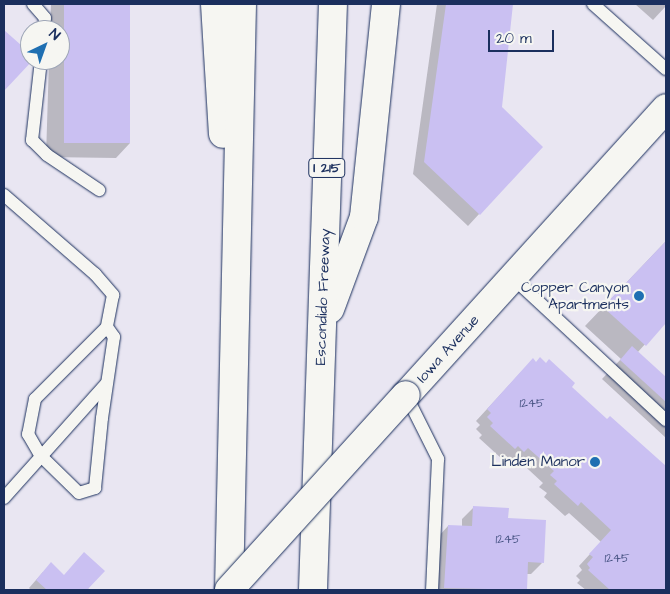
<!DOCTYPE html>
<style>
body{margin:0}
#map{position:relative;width:670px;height:594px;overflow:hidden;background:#e9e6f2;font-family:"Architects Daughter",sans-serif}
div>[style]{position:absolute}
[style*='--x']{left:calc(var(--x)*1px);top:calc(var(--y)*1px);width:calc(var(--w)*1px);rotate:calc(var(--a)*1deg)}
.shadow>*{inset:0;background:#0003}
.building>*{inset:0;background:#cac0f2;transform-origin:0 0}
.roads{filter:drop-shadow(0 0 1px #1b2f5e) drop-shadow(0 0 1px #1b2f5e)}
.lane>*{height:12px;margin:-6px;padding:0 6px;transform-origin:6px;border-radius:6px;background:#f6f6f2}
.primary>*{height:28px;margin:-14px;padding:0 14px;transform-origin:14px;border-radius:14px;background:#f6f6f2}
.highway>*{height:28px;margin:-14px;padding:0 14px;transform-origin:14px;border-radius:14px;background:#f6f6f2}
.bridges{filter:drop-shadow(0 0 1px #1b2f5e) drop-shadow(0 0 1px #1b2f5e)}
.primary-bridge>*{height:28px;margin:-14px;padding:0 14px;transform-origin:14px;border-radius:14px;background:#f6f6f2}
.dots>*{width:14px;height:14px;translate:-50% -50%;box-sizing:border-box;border:2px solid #f6f6f2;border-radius:50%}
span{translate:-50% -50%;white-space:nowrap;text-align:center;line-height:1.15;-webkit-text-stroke:4.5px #f6f6f2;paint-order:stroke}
.number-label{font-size:12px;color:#475383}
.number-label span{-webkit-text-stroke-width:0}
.shield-label span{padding:1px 4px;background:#f6f6f2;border:1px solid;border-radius:4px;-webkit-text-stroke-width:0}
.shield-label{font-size:14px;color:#1b2f5e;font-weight:700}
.poi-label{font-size:15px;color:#1b2f5e}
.right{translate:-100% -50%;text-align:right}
.street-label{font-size:15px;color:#1b2f5e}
.frame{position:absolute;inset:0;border:5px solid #1b2f5e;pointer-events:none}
.north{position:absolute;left:20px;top:20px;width:50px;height:50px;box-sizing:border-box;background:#f6f6f2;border:1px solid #9ea6b7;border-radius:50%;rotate:42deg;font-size:14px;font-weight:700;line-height:20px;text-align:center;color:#1b2f5e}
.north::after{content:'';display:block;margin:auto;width:18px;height:22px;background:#1f6fb2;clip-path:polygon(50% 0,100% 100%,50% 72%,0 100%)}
.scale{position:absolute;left:488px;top:30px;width:66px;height:22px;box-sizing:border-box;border:2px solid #1b2f5e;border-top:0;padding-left:6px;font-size:15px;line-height:18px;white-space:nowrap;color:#1b2f5e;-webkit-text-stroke:4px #f6f6f2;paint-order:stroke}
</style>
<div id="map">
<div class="shadow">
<div style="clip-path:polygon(51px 4px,129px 4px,130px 143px,116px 158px,46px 157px,49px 60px,60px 60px,60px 30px,50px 30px)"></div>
<div style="clip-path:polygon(437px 4px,512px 4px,500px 107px,541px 147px,468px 226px,413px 174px)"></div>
<div style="clip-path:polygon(635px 4px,666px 4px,666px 6px,653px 20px)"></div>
<div style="clip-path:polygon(4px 32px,30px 55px,30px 59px,4px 88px)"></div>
<div style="clip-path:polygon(666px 241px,666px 321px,637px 353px,666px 379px,666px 438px,602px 379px,621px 359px,585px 326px)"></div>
<div style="clip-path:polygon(521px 372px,570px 387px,607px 420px,610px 417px,666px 468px,666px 590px,586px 590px,577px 583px,580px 580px,576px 576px,582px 570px,579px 566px,601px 542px,569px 513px,565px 516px,544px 497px,547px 493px,539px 487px,543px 483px,516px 458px,512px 462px,506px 456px,502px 459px,479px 438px,482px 435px,476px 429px,480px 425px,476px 421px)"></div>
<div style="clip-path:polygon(474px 507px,542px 563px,531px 574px,526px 574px,525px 590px,434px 590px,437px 538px,448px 526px,462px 527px,462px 519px)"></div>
<div style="clip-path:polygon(43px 572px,64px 576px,91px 590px,31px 590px,29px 588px)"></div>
</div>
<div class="building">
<div style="left:64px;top:4px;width:66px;height:139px"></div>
<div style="clip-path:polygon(446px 4px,513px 4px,502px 107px,543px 147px,480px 215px,424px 162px)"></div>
<div style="clip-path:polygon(4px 30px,30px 53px,30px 60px,33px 60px,4px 91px)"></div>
<div style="clip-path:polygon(666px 241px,666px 323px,646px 346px,603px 307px)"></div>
<div style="clip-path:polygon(632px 346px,666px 377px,666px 402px,620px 360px)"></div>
<div style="clip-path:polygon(540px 357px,546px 363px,549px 359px,575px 383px,572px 387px,607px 419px,610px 416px,666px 466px,666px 590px,610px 590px,588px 570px,590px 568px,587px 564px,593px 557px,589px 554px,611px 530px,581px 502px,578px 506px,554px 484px,557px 481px,550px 475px,554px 471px,528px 448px,524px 452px,518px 446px,515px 449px,490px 426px,493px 423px,487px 417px,491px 413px,487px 409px,533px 358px,536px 362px)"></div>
<div style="clip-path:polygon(473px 506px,509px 508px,508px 518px,546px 520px,544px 563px,528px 562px,527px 590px,444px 588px,448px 525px,472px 526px)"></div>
<div style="clip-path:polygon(84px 552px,105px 571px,87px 590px,47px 590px,36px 580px,51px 562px,64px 575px)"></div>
</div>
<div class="roads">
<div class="lane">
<div style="--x:33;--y:4;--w:18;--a:49"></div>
<div style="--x:45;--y:18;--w:12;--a:95"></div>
<div style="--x:593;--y:4;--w:98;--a:41.7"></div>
<div style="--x:41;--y:60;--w:81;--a:96.4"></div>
<div style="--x:32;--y:140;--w:21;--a:45"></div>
<div style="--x:47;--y:155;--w:63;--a:33.9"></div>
<div style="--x:4;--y:195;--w:121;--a:41"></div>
<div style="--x:95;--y:274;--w:28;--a:49"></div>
<div style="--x:113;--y:295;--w:33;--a:101"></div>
<div style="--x:107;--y:327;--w:102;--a:135"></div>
<div style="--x:35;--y:399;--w:36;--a:101"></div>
<div style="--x:28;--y:434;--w:24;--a:60"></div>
<div style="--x:40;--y:455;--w:54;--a:44.3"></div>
<div style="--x:79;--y:493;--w:17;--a:-17"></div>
<div style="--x:95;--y:488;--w:70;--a:-84.3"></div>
<div style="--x:102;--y:418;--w:82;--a:-81.6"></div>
<div style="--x:114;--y:337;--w:12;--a:-125"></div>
<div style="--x:513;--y:278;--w:209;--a:42.9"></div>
<div style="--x:406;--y:395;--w:72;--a:63.4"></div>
<div style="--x:438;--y:459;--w:131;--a:92.6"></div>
<div style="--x:4;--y:498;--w:154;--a:-48.2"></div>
</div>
<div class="primary">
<div style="--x:406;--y:395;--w:387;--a:-47.8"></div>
</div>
<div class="highway">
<div style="--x:215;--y:4;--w:130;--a:86.5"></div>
<div style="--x:330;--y:309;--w:98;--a:-69.7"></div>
<div style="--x:364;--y:217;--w:214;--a:-84.1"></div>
<div style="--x:229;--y:590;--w:586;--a:-88.73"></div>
<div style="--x:313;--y:590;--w:586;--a:-88.05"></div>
</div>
</div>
<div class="bridges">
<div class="primary-bridge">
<div style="--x:229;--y:590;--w:263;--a:-47.8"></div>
</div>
</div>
<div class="dots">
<div style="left:639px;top:296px;background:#1f6fb2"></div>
<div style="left:595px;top:462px;background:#1f6fb2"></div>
</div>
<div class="number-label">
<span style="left:532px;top:404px">1245</span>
<span style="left:508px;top:540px">1245</span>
<span style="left:617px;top:559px">1245</span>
</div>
<div class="shield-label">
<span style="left:327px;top:168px">I 215</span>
</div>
<div class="poi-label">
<span class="right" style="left:629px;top:296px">Copper Canyon<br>Apartments</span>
<span class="right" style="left:585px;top:462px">Linden Manor</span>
</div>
<div class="street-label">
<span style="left:323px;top:297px;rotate:-88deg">Escondido Freeway</span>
<span style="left:448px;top:349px;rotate:-48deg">Iowa Avenue</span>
</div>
<div class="frame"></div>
<div class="north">N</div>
<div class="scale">20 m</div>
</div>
